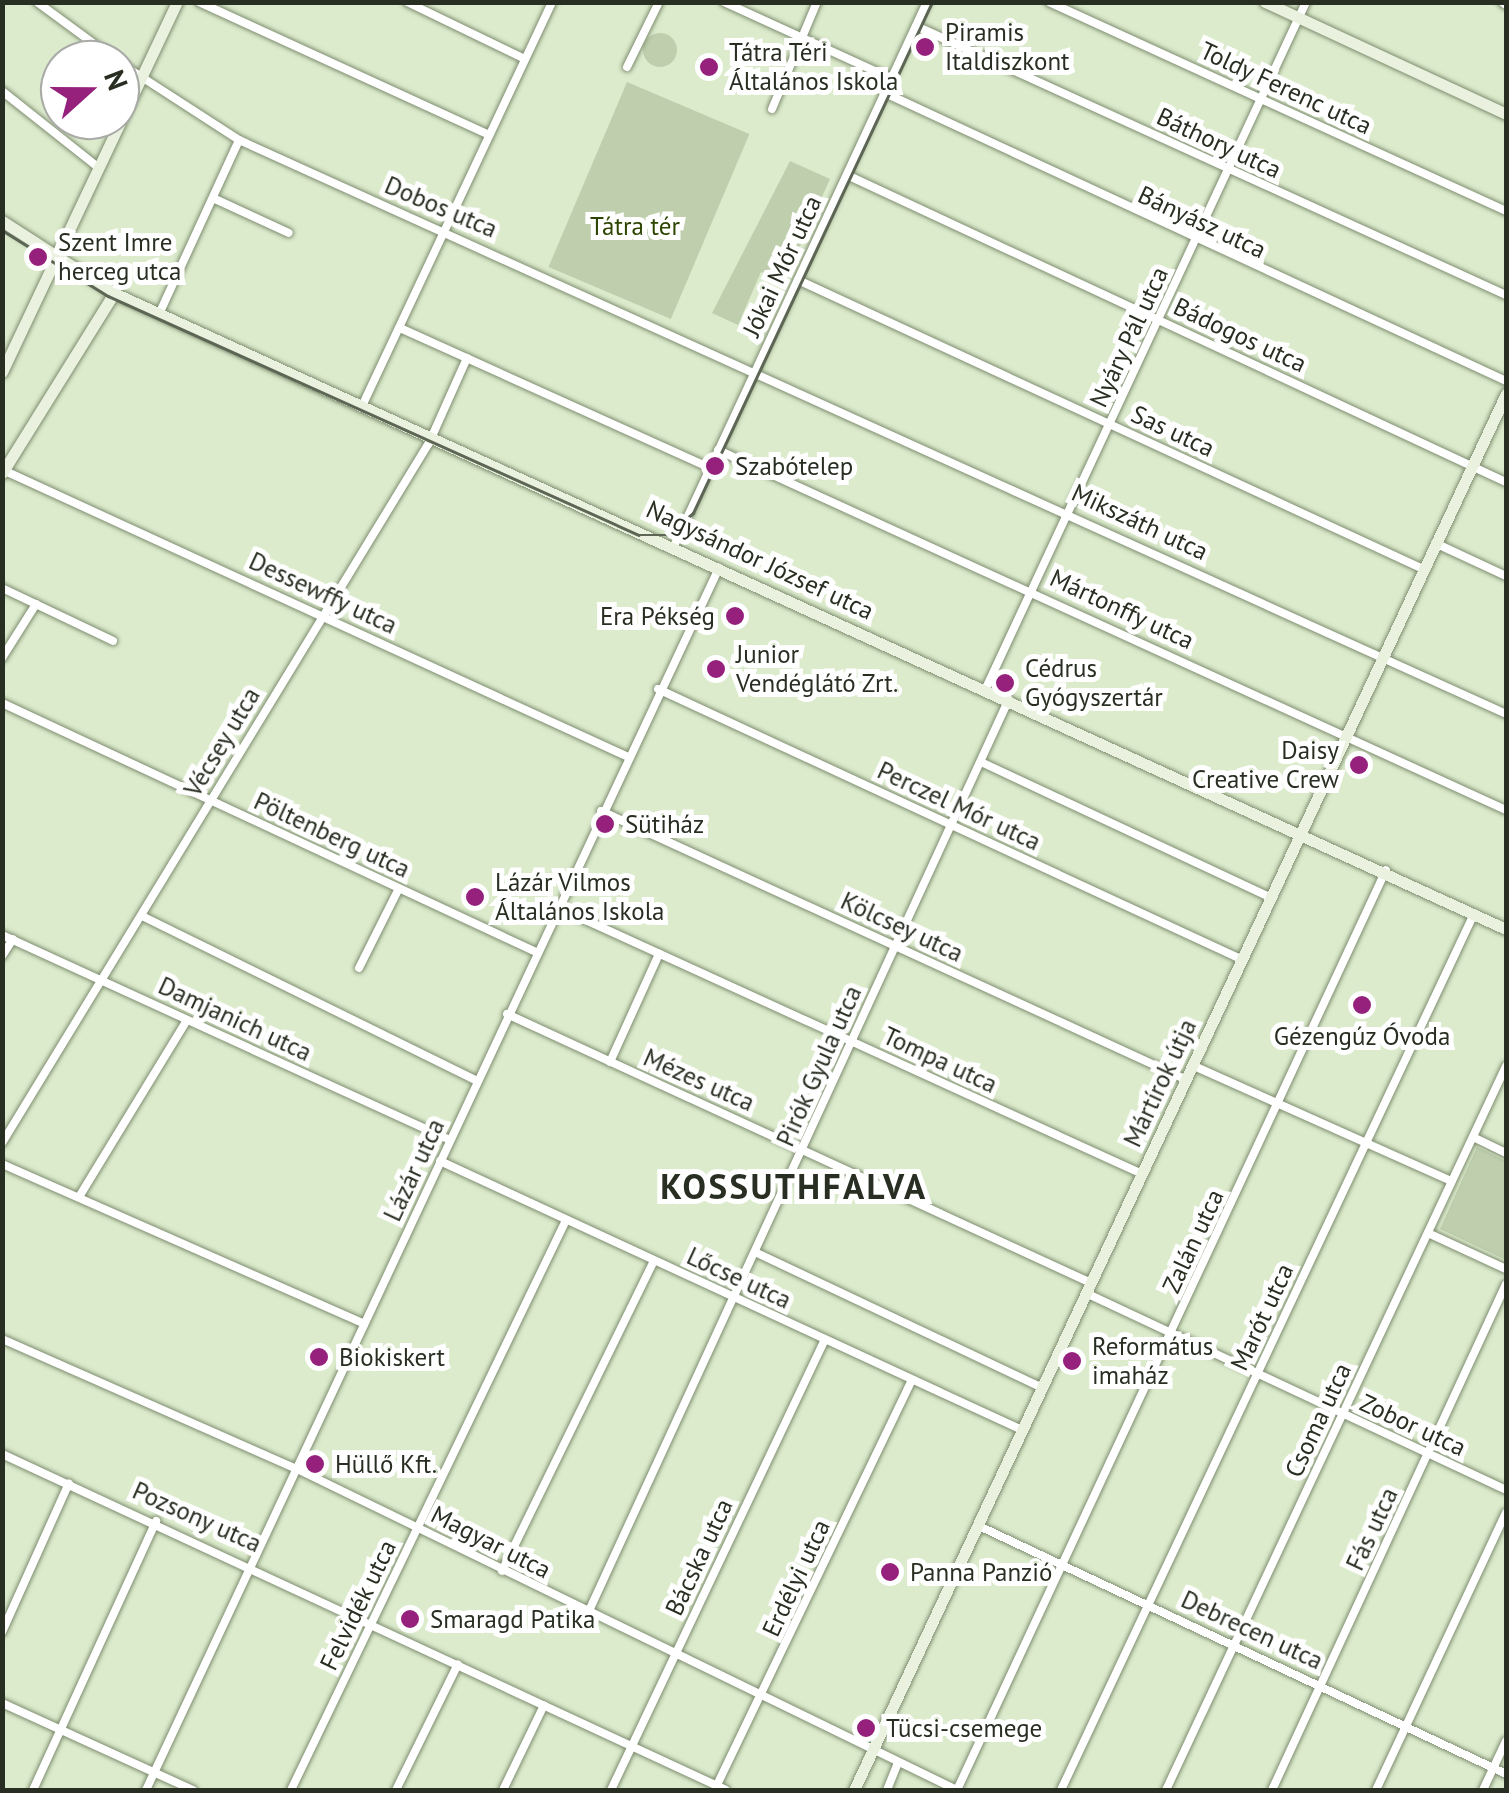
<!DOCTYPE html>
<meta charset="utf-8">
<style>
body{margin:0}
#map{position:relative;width:1509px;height:1793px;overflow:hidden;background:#dcebcc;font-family:"PT Sans",sans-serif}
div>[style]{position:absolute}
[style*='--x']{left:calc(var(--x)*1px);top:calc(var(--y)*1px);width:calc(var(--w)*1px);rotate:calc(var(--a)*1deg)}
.green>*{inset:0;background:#bfcfae;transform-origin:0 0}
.round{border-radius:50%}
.roads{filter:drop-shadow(0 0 2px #7f8d70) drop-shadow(0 0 2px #7f8d70)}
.street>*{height:8px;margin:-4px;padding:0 4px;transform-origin:4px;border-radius:4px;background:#fff}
.secondary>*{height:11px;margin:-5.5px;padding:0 5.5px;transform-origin:5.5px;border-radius:5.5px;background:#eaf2df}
.tram>*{height:2.5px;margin:-1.25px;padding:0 1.25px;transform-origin:1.25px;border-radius:1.25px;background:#5d6654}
.dots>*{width:28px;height:28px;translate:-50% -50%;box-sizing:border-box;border:5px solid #fff;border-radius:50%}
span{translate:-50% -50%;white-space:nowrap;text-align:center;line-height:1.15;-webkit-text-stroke:10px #fff;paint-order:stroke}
.poi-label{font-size:25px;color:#282e22}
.left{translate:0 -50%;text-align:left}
.right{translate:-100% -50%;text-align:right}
.street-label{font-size:25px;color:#282e22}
.park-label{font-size:25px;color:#2d4501}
.district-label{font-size:35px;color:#282e22;font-weight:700;letter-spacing:2.5px}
.frame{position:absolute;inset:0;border:5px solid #282e22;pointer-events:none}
.north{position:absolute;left:40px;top:40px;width:100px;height:100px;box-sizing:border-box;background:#fff;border:2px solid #a9aba7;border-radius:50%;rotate:69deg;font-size:28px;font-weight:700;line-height:40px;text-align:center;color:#282e22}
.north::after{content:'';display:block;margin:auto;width:35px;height:45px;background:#96217d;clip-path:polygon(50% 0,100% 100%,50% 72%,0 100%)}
</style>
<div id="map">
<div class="green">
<div class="round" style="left:643px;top:33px;width:34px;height:34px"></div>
<div style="left:627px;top:82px;width:133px;height:201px;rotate:23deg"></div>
<div style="clip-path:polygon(790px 161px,830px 179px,784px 282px,761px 272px,738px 325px,712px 313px)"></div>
<div style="clip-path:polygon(1477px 1147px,1506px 1161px,1506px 1260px,1440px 1229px)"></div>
</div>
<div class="roads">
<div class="street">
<div style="--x:37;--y:2;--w:98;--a:36.3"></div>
<div style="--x:199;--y:2;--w:319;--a:24.6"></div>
<div style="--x:407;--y:2;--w:131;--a:25.8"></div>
<div style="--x:724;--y:2;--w:185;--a:24.6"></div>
<div style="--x:1049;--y:2;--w:503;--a:24.58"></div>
<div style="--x:1502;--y:2;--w:5;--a:37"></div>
<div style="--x:916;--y:26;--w:648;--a:24.51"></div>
<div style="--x:120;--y:63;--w:142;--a:32.9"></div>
<div style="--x:239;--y:140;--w:1391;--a:24.37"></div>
<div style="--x:627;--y:67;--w:72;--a:-63.8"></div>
<div style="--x:2;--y:91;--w:124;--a:38.4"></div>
<div style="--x:885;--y:93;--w:685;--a:24.88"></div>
<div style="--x:772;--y:109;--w:116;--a:-67.2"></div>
<div style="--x:847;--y:175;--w:727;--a:24.98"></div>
<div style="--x:215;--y:199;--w:81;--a:24.7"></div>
<div style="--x:798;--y:280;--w:689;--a:24.82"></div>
<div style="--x:160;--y:312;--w:189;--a:-65.3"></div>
<div style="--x:400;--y:328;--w:340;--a:24.3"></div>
<div style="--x:363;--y:404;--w:444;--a:-64.8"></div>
<div style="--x:718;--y:450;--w:866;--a:24.55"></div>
<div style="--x:3;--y:470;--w:686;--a:24.66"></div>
<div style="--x:1435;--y:543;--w:78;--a:24.9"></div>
<div style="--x:674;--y:546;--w:600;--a:-65.06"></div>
<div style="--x:2;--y:588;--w:123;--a:25.5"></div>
<div style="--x:2;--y:658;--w:64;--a:-57.8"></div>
<div style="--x:986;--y:688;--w:757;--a:-64.99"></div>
<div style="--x:658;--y:689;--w:645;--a:24.86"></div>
<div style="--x:2;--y:703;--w:589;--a:25"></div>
<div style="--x:981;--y:762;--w:320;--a:25.1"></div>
<div style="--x:601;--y:811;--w:645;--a:24.66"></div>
<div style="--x:557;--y:907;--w:643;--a:24.53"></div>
<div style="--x:142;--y:916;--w:374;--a:26.2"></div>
<div style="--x:2;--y:935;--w:493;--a:24.6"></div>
<div style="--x:2;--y:956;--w:20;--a:-57"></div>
<div style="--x:359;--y:968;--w:89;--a:-63.4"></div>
<div style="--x:507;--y:1014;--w:643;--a:24.73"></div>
<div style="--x:610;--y:1062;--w:119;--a:-65.6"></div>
<div style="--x:1194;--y:1066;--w:282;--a:24.1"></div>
<div style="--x:1473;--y:1137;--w:37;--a:26"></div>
<div style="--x:2;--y:1143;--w:820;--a:-58.62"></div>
<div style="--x:429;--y:443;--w:93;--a:-65.9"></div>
<div style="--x:440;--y:1161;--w:641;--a:24.81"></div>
<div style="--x:2;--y:1164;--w:396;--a:23.8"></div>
<div style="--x:79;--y:1197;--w:207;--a:-58.6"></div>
<div style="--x:1428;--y:1233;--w:86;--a:24.8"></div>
<div style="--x:757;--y:1253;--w:315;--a:25.3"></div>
<div style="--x:1086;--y:1293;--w:464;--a:25.1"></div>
<div style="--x:2;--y:1339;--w:322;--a:23.8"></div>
<div style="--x:297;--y:1469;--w:734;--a:25.94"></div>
<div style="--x:2;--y:1454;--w:798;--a:24.9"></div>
<div style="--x:979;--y:1526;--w:582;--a:25.2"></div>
<div style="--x:502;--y:1571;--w:345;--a:-63.9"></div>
<div style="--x:588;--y:1613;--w:1006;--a:-65.27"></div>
<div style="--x:2;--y:1632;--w:163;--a:-65.8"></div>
<div style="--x:2;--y:1703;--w:210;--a:24.5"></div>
<div style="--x:716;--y:1787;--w:450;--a:-64.3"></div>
<div style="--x:33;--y:1790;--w:296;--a:-65.4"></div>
<div style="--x:146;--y:1790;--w:1350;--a:-64.88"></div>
<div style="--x:291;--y:1790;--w:633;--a:-64.24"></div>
<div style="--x:396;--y:1790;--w:140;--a:-63.8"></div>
<div style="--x:503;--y:1790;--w:94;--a:-64.2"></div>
<div style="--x:611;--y:1790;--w:497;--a:-64.6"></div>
<div style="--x:887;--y:1790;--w:29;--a:-68"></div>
<div style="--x:957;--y:1790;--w:1015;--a:-65"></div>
<div style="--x:1061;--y:1790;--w:968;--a:-64.76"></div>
<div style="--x:1166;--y:1790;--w:800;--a:-64.84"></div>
<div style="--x:1272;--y:1790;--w:557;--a:-65.18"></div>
<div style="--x:1376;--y:1790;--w:306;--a:-64.9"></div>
<div style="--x:1483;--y:1790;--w:54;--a:-64.9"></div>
</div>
<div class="secondary">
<div style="--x:1265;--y:2;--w:266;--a:24.9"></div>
<div style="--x:2;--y:221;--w:133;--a:32.7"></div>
<div style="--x:114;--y:293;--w:1530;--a:24.56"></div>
<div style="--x:2;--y:372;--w:409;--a:-64.7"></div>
<div style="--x:2;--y:473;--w:212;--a:-58.1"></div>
<div style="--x:854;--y:1790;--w:1541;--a:-64.97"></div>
</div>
</div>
<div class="tram">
<div style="--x:2;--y:230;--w:125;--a:31.9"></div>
<div style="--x:108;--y:296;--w:582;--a:24.23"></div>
<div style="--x:639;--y:535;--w:28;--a:0"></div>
<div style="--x:667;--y:535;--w:34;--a:-40"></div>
<div style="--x:693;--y:513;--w:564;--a:-64.93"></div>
</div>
<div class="dots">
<div style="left:925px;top:47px;background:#96217d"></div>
<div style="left:709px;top:67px;background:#96217d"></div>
<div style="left:38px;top:257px;background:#96217d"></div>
<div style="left:715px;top:466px;background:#96217d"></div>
<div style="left:735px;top:616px;background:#96217d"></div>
<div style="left:716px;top:669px;background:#96217d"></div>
<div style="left:1005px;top:683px;background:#96217d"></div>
<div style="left:1359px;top:765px;background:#96217d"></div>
<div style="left:605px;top:824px;background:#96217d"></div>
<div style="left:475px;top:897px;background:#96217d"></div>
<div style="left:1362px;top:1005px;background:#96217d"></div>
<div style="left:319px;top:1357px;background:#96217d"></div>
<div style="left:1072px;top:1361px;background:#96217d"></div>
<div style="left:315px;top:1464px;background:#96217d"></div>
<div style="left:890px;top:1572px;background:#96217d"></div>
<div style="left:410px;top:1619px;background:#96217d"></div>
<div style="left:866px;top:1728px;background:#96217d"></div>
</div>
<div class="poi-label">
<span class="left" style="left:945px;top:47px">Piramis<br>Italdiszkont</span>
<span class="left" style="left:729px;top:67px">Tátra Téri<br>Általános Iskola</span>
<span class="left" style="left:58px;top:257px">Szent Imre<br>herceg utca</span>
<span class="left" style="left:735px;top:466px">Szabótelep</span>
<span class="right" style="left:715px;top:616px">Era Pékség</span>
<span class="left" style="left:736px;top:669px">Junior<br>Vendéglátó Zrt.</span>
<span class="left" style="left:1025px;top:683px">Cédrus<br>Gyógyszertár</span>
<span class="right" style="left:1339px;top:765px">Daisy<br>Creative Crew</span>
<span class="left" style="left:625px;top:824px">Sütiház</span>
<span class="left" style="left:495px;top:897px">Lázár Vilmos<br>Általános Iskola</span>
<span style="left:1362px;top:1036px">Gézengúz Óvoda</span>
<span class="left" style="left:1092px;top:1361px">Református<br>imaház</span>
<span class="left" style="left:339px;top:1357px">Biokiskert</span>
<span class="left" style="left:335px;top:1464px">Hüllő Kft.</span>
<span class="left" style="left:910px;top:1572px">Panna Panzió</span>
<span class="left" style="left:430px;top:1619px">Smaragd Patika</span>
<span class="left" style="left:886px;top:1728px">Tücsi-csemege</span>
</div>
<div class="street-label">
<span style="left:1286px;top:88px;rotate:25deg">Toldy Ferenc utca</span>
<span style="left:1219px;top:143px;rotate:25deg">Báthory utca</span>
<span style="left:441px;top:207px;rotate:23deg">Dobos utca</span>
<span style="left:1202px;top:222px;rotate:25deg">Bányász utca</span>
<span style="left:782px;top:266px;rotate:-65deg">Jókai Mór utca</span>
<span style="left:1240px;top:335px;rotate:25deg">Bádogos utca</span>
<span style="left:1129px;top:337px;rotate:-65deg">Nyáry Pál utca</span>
<span style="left:1173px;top:431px;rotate:25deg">Sas utca</span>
<span style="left:1140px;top:522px;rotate:25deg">Mikszáth utca</span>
<span style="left:760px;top:560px;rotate:25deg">Nagysándor József utca</span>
<span style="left:323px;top:593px;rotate:25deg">Dessewffy utca</span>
<span style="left:1122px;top:609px;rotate:25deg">Mártonffy utca</span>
<span style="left:222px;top:742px;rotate:-59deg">Vécsey utca</span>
<span style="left:959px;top:806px;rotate:25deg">Perczel Mór utca</span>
<span style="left:332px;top:835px;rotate:25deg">Pöltenberg utca</span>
<span style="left:902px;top:927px;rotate:25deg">Kölcsey utca</span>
<span style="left:235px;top:1019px;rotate:25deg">Damjanich utca</span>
<span style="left:940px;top:1060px;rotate:25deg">Tompa utca</span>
<span style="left:819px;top:1066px;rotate:-66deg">Pirók Gyula utca</span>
<span style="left:699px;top:1080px;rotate:24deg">Mézes utca</span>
<span style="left:1160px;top:1083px;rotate:-65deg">Mártírok útja</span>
<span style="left:414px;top:1170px;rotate:-65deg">Lázár utca</span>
<span style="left:1193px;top:1241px;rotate:-65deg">Zalán utca</span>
<span style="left:739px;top:1278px;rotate:25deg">Lőcse utca</span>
<span style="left:1262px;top:1317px;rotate:-65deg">Marót utca</span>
<span style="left:1318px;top:1420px;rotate:-65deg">Csoma utca</span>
<span style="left:1413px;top:1425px;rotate:25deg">Zobor utca</span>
<span style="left:197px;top:1517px;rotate:24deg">Pozsony utca</span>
<span style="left:1372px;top:1529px;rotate:-65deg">Fás utca</span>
<span style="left:491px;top:1542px;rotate:27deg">Magyar utca</span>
<span style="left:699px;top:1557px;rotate:-65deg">Bácska utca</span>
<span style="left:796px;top:1578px;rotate:-65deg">Erdélyi utca</span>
<span style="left:358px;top:1605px;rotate:-64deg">Felvidék utca</span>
<span style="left:1252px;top:1630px;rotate:25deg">Debrecen utca</span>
</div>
<div class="park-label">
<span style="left:635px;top:226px">Tátra tér</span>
</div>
<div class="district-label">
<span style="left:794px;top:1186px">KOSSUTHFALVA</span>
</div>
<div class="frame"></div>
<div class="north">N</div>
</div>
